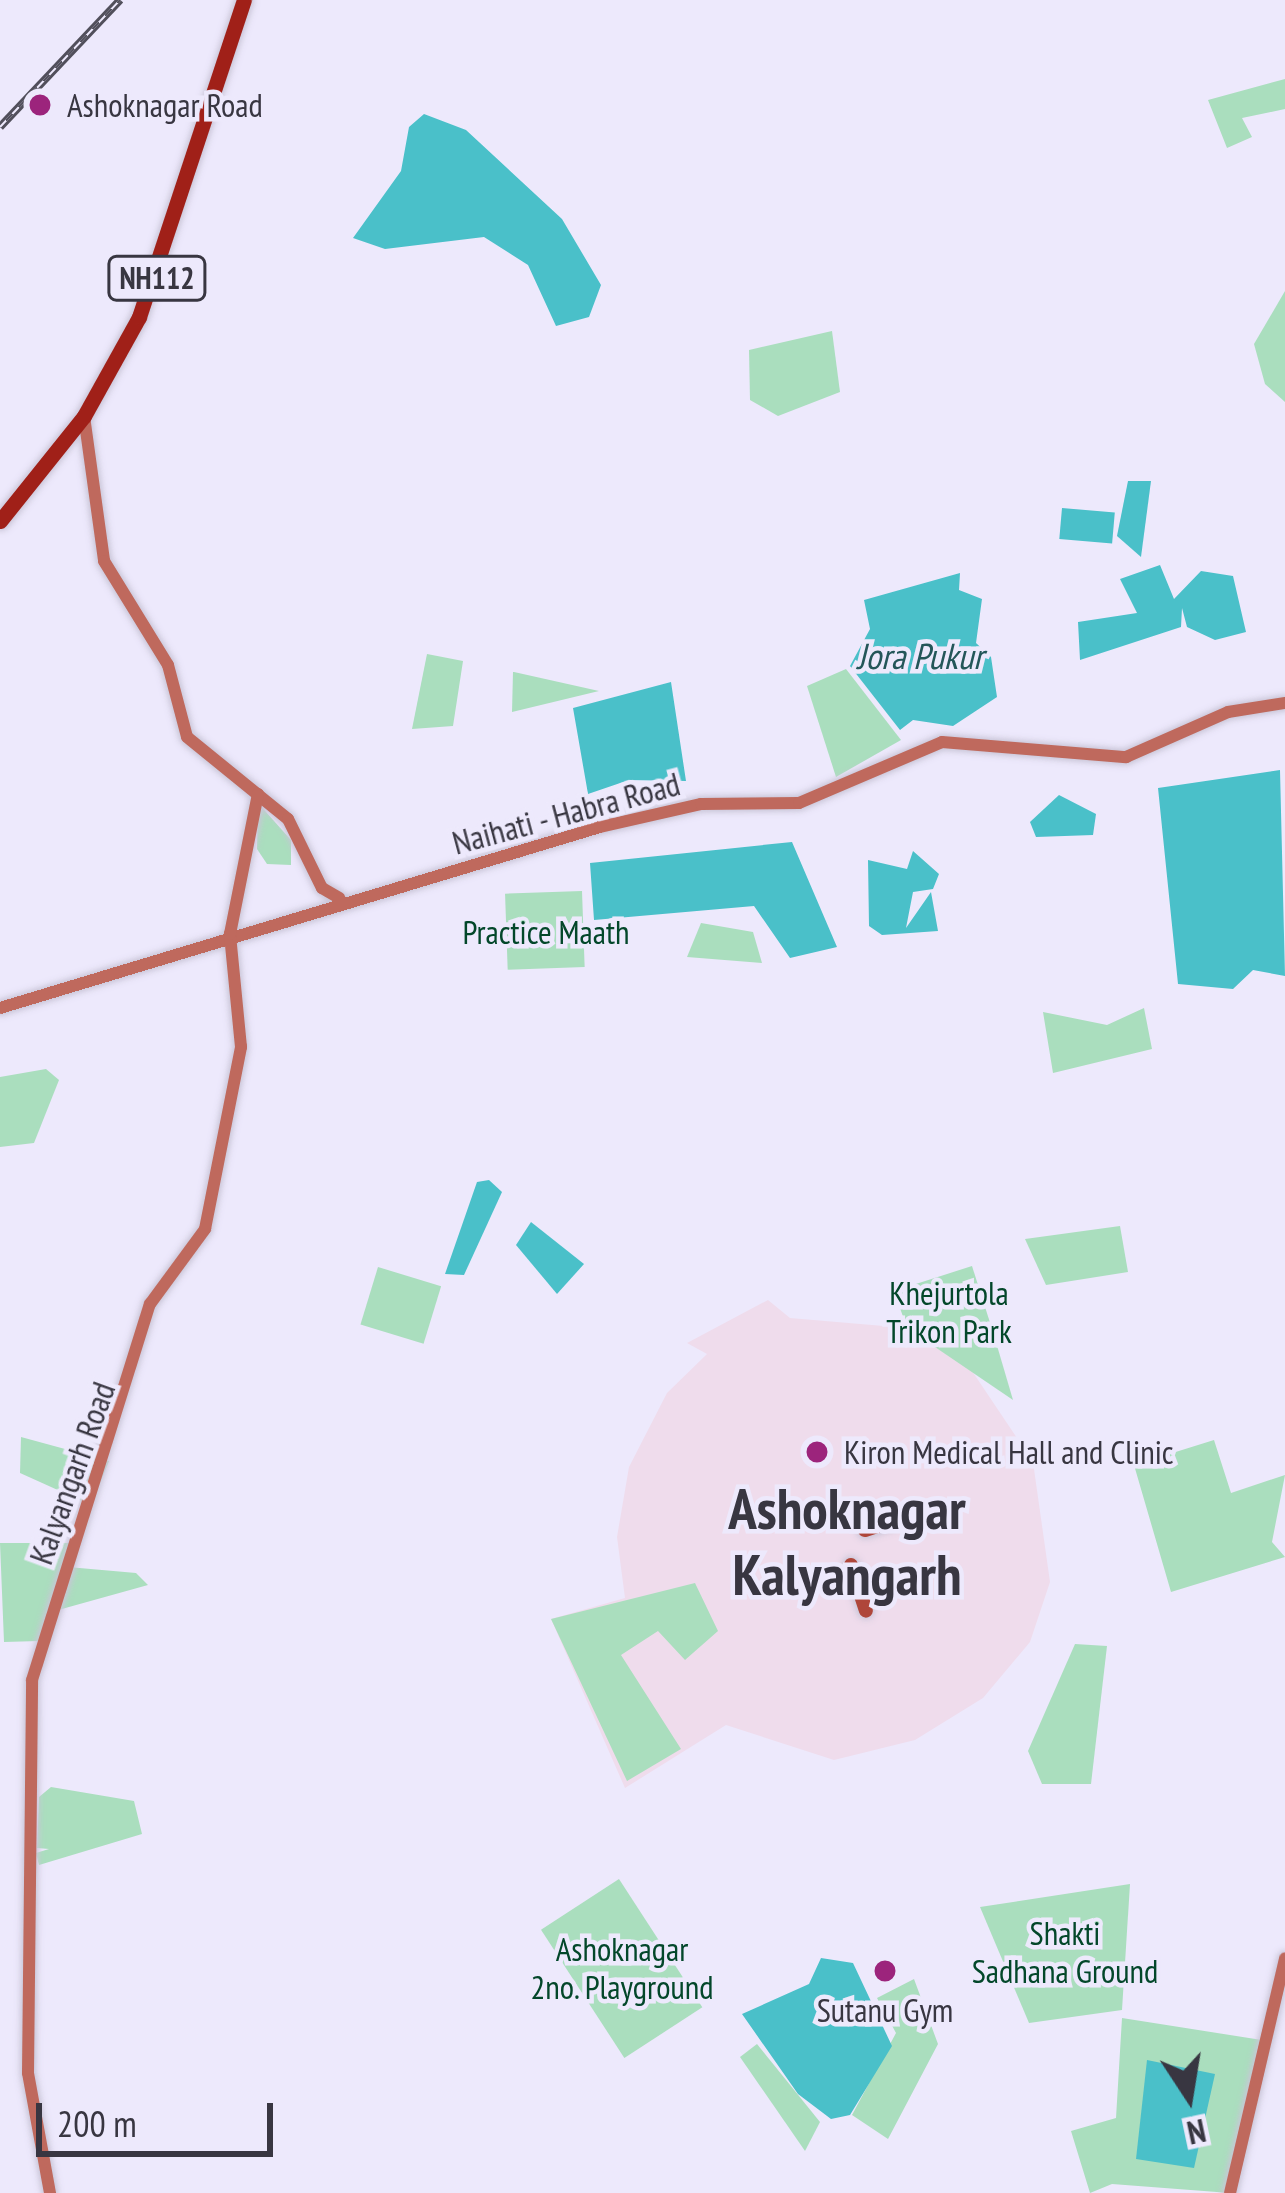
<!DOCTYPE html>
<style>
body{margin:0}
#map{position:relative;width:1285px;height:2193px;overflow:hidden;background:#ede9fc;font-family:"PT Sans Narrow",sans-serif}
div>[style]{position:absolute}
[style*='--x']{left:calc(var(--x)*1px);top:calc(var(--y)*1px);width:calc(var(--w)*1px);rotate:calc(var(--a)*1deg)}
.commercial>*{inset:0;background:#efdcec}
.green>*{inset:0;background:#aadebe;transform-origin:0 0}
.water>*{inset:0;background:#4ac0c9;transform-origin:0 0}
.roads{filter:drop-shadow(0 0 3px #c9c5d7) drop-shadow(0 0 3px #c9c5d7)}
.secondary>*{height:12px;margin:-6px;padding:0 6px;transform-origin:6px;border-radius:6px;background:#bf695d}
.primary>*{height:14px;margin:-7px;padding:0 7px;transform-origin:7px;border-radius:7px;background:#af463a}
.highway>*{height:15px;margin:-7.5px;padding:0 7.5px;transform-origin:7.5px;border-radius:7.5px;background:#a02018}
.rail>*{height:8px;margin-top:-4px;transform-origin:0;background:repeating-linear-gradient(90deg,#ede9fc 0 9px,#514f5b 0 18px);box-sizing:border-box;border-block:3px solid #514f5b}
.dots>*{width:33px;height:33px;translate:-50% -50%;box-sizing:border-box;border:6px solid #ede9fc;border-radius:50%}
span{translate:-50% -50%;white-space:nowrap;text-align:center;line-height:1.15;-webkit-text-stroke:9px #ede9fc;paint-order:stroke}
.shield-label span{padding:3px 9px;background:#ede9fc;border:3px solid;border-radius:9px;-webkit-text-stroke-width:0}
.shield-label{font-size:30px;color:#383641;font-weight:700}
.poi-label{font-size:33px;color:#383641}
.left{translate:0 -50%;text-align:left}
.street-label{font-size:33px;color:#383641}
.park-label{font-size:33px;color:#03472a}
.water-label{font-size:36px;color:#245659;font-style:italic}
.town-label{font-size:57px;color:#383641;font-weight:700}
.north{position:absolute;left:1129px;top:2037px;width:120px;height:120px;-webkit-text-stroke:9px #ede9fc;paint-order:stroke;rotate:168deg;font-size:33px;font-weight:700;line-height:48px;text-align:center;color:#383641}
.north::after{content:'';display:block;margin:auto;width:42px;height:54px;background:#383641;clip-path:polygon(50% 0,100% 100%,50% 72%,0 100%)}
.scale{position:absolute;left:36px;top:2103px;width:237px;height:54px;box-sizing:border-box;border:6px solid #383641;border-top:0;padding-left:15px;font-size:36px;line-height:42px;white-space:nowrap;color:#383641;-webkit-text-stroke:9px #ede9fc;paint-order:stroke}
</style>
<div id="map">
<div class="commercial">
<div style="clip-path:polygon(768px 1300px,790px 1318px,907px 1328px,970px 1368px,1033px 1462px,1050px 1582px,1030px 1642px,983px 1698px,915px 1740px,834px 1760px,726px 1725px,625px 1788px,551px 1619px,625px 1598px,617px 1537px,629px 1467px,667px 1393px,707px 1354px,687px 1343px)"></div>
</div>
<div class="green">
<div style="clip-path:polygon(1285px 79px,1285px 109px,1242px 118px,1252px 137px,1227px 148px,1208px 100px)"></div>
<div style="clip-path:polygon(1285px 291px,1285px 402px,1265px 384px,1254px 344px)"></div>
<div style="clip-path:polygon(832px 331px,840px 392px,778px 416px,750px 400px,749px 350px)"></div>
<div style="clip-path:polygon(427px 654px,463px 661px,453px 726px,412px 729px)"></div>
<div style="clip-path:polygon(846px 669px,901px 740px,836px 777px,807px 686px)"></div>
<div style="clip-path:polygon(513px 672px,514px 672px,599px 691px,512px 712px)"></div>
<div style="clip-path:polygon(258px 803px,291px 840px,291px 865px,267px 864px,257px 849px)"></div>
<div style="left:582px;top:891px;width:76px;height:77px;rotate:88deg"></div>
<div style="clip-path:polygon(701px 923px,753px 932px,762px 963px,687px 957px)"></div>
<div style="clip-path:polygon(1144px 1008px,1152px 1049px,1053px 1073px,1043px 1012px,1107px 1025px)"></div>
<div style="clip-path:polygon(46px 1069px,59px 1080px,34px 1143px,0 1147px,0 1077px)"></div>
<div style="clip-path:polygon(1120px 1226px,1128px 1272px,1046px 1285px,1025px 1239px)"></div>
<div style="clip-path:polygon(972px 1266px,993px 1332px,1013px 1400px,907px 1328px,894px 1291px)"></div>
<div style="left:378px;top:1267px;width:66px;height:60px;rotate:17deg"></div>
<div style="clip-path:polygon(21px 1437px,109px 1461px,91px 1505px,20px 1473px)"></div>
<div style="clip-path:polygon(1214px 1440px,1231px 1493px,1285px 1475px,1272px 1542px,1285px 1557px,1171px 1592px,1134px 1465px)"></div>
<div style="clip-path:polygon(0 1543px,77px 1543px,68px 1567px,136px 1573px,148px 1585px,51px 1612px,39px 1641px,4px 1642px)"></div>
<div style="clip-path:polygon(695px 1583px,718px 1631px,685px 1660px,658px 1631px,621px 1655px,681px 1749px,627px 1781px,551px 1619px)"></div>
<div style="clip-path:polygon(1075px 1644px,1107px 1646px,1091px 1784px,1042px 1784px,1028px 1751px)"></div>
<div style="clip-path:polygon(51px 1787px,134px 1801px,142px 1834px,39px 1865px,36px 1853px,49px 1849px,37px 1848px,39px 1797px)"></div>
<div style="left:619px;top:1879px;width:153px;height:93px;rotate:57deg"></div>
<div style="clip-path:polygon(1130px 1884px,1122px 2010px,1029px 2023px,980px 1907px)"></div>
<div style="clip-path:polygon(914px 1979px,938px 2044px,888px 2139px,852px 2115px,896px 2033px,877px 1998px)"></div>
<div style="clip-path:polygon(1122px 2018px,1268px 2041px,1230px 2193px,1112px 2184px,1090px 2193px,1071px 2131px,1116px 2118px)"></div>
<div style="clip-path:polygon(757px 2044px,820px 2122px,805px 2151px,740px 2057px)"></div>
</div>
<div class="water">
<div style="clip-path:polygon(424px 114px,466px 130px,562px 219px,601px 285px,589px 317px,556px 326px,528px 265px,484px 237px,385px 249px,353px 238px,401px 171px,409px 127px)"></div>
<div style="clip-path:polygon(1128px 481px,1151px 481px,1141px 557px,1117px 536px)"></div>
<div style="left:1062px;top:508px;width:53px;height:31px;rotate:5deg"></div>
<div style="clip-path:polygon(1160px 565px,1174px 599px,1201px 571px,1233px 576px,1246px 632px,1215px 640px,1187px 627px,1182px 608px,1181px 627px,1080px 660px,1078px 622px,1137px 613px,1120px 579px)"></div>
<div style="clip-path:polygon(960px 573px,959px 590px,982px 599px,976px 643px,991px 657px,997px 697px,953px 726px,913px 720px,900px 730px,850px 666px,870px 629px,864px 600px)"></div>
<div style="clip-path:polygon(671px 682px,686px 781px,629px 780px,588px 794px,573px 708px)"></div>
<div style="clip-path:polygon(1280px 770px,1285px 976px,1253px 970px,1233px 989px,1178px 984px,1158px 788px)"></div>
<div style="clip-path:polygon(1059px 795px,1096px 814px,1093px 835px,1036px 837px,1030px 822px)"></div>
<div style="clip-path:polygon(792px 842px,837px 947px,790px 958px,754px 906px,594px 920px,590px 863px)"></div>
<div style="clip-path:polygon(913px 851px,939px 874px,933px 889px,913px 892px,906px 928px,931px 892px,938px 931px,882px 935px,869px 926px,868px 860px,907px 869px)"></div>
<div style="clip-path:polygon(489px 1180px,502px 1192px,464px 1275px,445px 1274px,477px 1182px)"></div>
<div style="clip-path:polygon(531px 1222px,584px 1264px,557px 1294px,516px 1245px)"></div>
<div style="clip-path:polygon(821px 1958px,853px 1963px,892px 2046px,850px 2115px,831px 2119px,798px 2094px,742px 2014px,809px 1984px)"></div>
<div style="clip-path:polygon(1147px 2060px,1215px 2074px,1194px 2168px,1136px 2159px)"></div>
</div>
<div class="roads">
<div class="secondary">
<div style="--x:84;--y:416;--w:146;--a:82.1"></div>
<div style="--x:104;--y:561;--w:122;--a:58.4"></div>
<div style="--x:168;--y:665;--w:74;--a:75.2"></div>
<div style="--x:187;--y:737;--w:130;--a:39.1"></div>
<div style="--x:288;--y:819;--w:77;--a:63.8"></div>
<div style="--x:322;--y:888;--w:20;--a:30"></div>
<div style="--x:0;--y:1008;--w:627;--a:-16.79"></div>
<div style="--x:600;--y:827;--w:104;--a:-12.8"></div>
<div style="--x:701;--y:804;--w:98;--a:-0.6"></div>
<div style="--x:799;--y:803;--w:155;--a:-23.1"></div>
<div style="--x:942;--y:742;--w:185;--a:4.7"></div>
<div style="--x:1126;--y:757;--w:111;--a:-23.8"></div>
<div style="--x:1228;--y:712;--w:58;--a:-9"></div>
<div style="--x:50;--y:2193;--w:122;--a:-100.4"></div>
<div style="--x:28;--y:2073;--w:393;--a:-89.4"></div>
<div style="--x:32;--y:1680;--w:394;--a:-72.6"></div>
<div style="--x:150;--y:1304;--w:93;--a:-53.7"></div>
<div style="--x:205;--y:1229;--w:186;--a:-78.8"></div>
<div style="--x:241;--y:1047;--w:114;--a:-95.6"></div>
<div style="--x:230;--y:934;--w:143;--a:-78.7"></div>
<div style="--x:1230;--y:2193;--w:241;--a:-76.8"></div>
</div>
<div class="primary">
<div style="--x:865;--y:1530;--w:48;--a:-18.1"></div>
<div style="--x:851;--y:1565;--w:48;--a:71.9"></div>
</div>
<div class="highway">
<div style="--x:0;--y:521;--w:134;--a:-51.3"></div>
<div style="--x:84;--y:416;--w:113;--a:-60.9"></div>
<div style="--x:139;--y:317;--w:334;--a:-71.7"></div>
</div>
</div>
<div class="rail">
<div style="--x:0;--y:127;--w:175;--a:-46.6"></div>
</div>
<div class="dots">
<div style="left:40px;top:105px;background:#9c247c"></div>
<div style="left:817px;top:1452px;background:#9c247c"></div>
<div style="left:885px;top:1971px;background:#9c247c"></div>
</div>
<div class="shield-label">
<span style="left:157px;top:278px">NH112</span>
</div>
<div class="poi-label">
<span class="left" style="left:67px;top:105px">Ashoknagar Road</span>
<span class="left" style="left:844px;top:1452px">Kiron Medical Hall and Clinic</span>
<span style="left:885px;top:2010px">Sutanu Gym</span>
</div>
<div class="street-label">
<span style="left:566px;top:813px;rotate:-15deg">Naihati - Habra Road</span>
<span style="left:72px;top:1473px;rotate:-70deg">Kalyangarh Road</span>
</div>
<div class="park-label">
<span style="left:546px;top:932px">Practice Maath</span>
<span style="left:949px;top:1312px">Khejurtola<br>Trikon Park</span>
<span style="left:1065px;top:1952px">Shakti<br>Sadhana Ground</span>
<span style="left:622px;top:1968px">Ashoknagar<br>2no. Playground</span>
</div>
<div class="water-label">
<span style="left:920px;top:656px">Jora Pukur</span>
</div>
<div class="town-label">
<span style="left:847px;top:1542px">Ashoknagar<br>Kalyangarh</span>
</div>
<div class="north">N</div>
<div class="scale">200 m</div>
</div>
